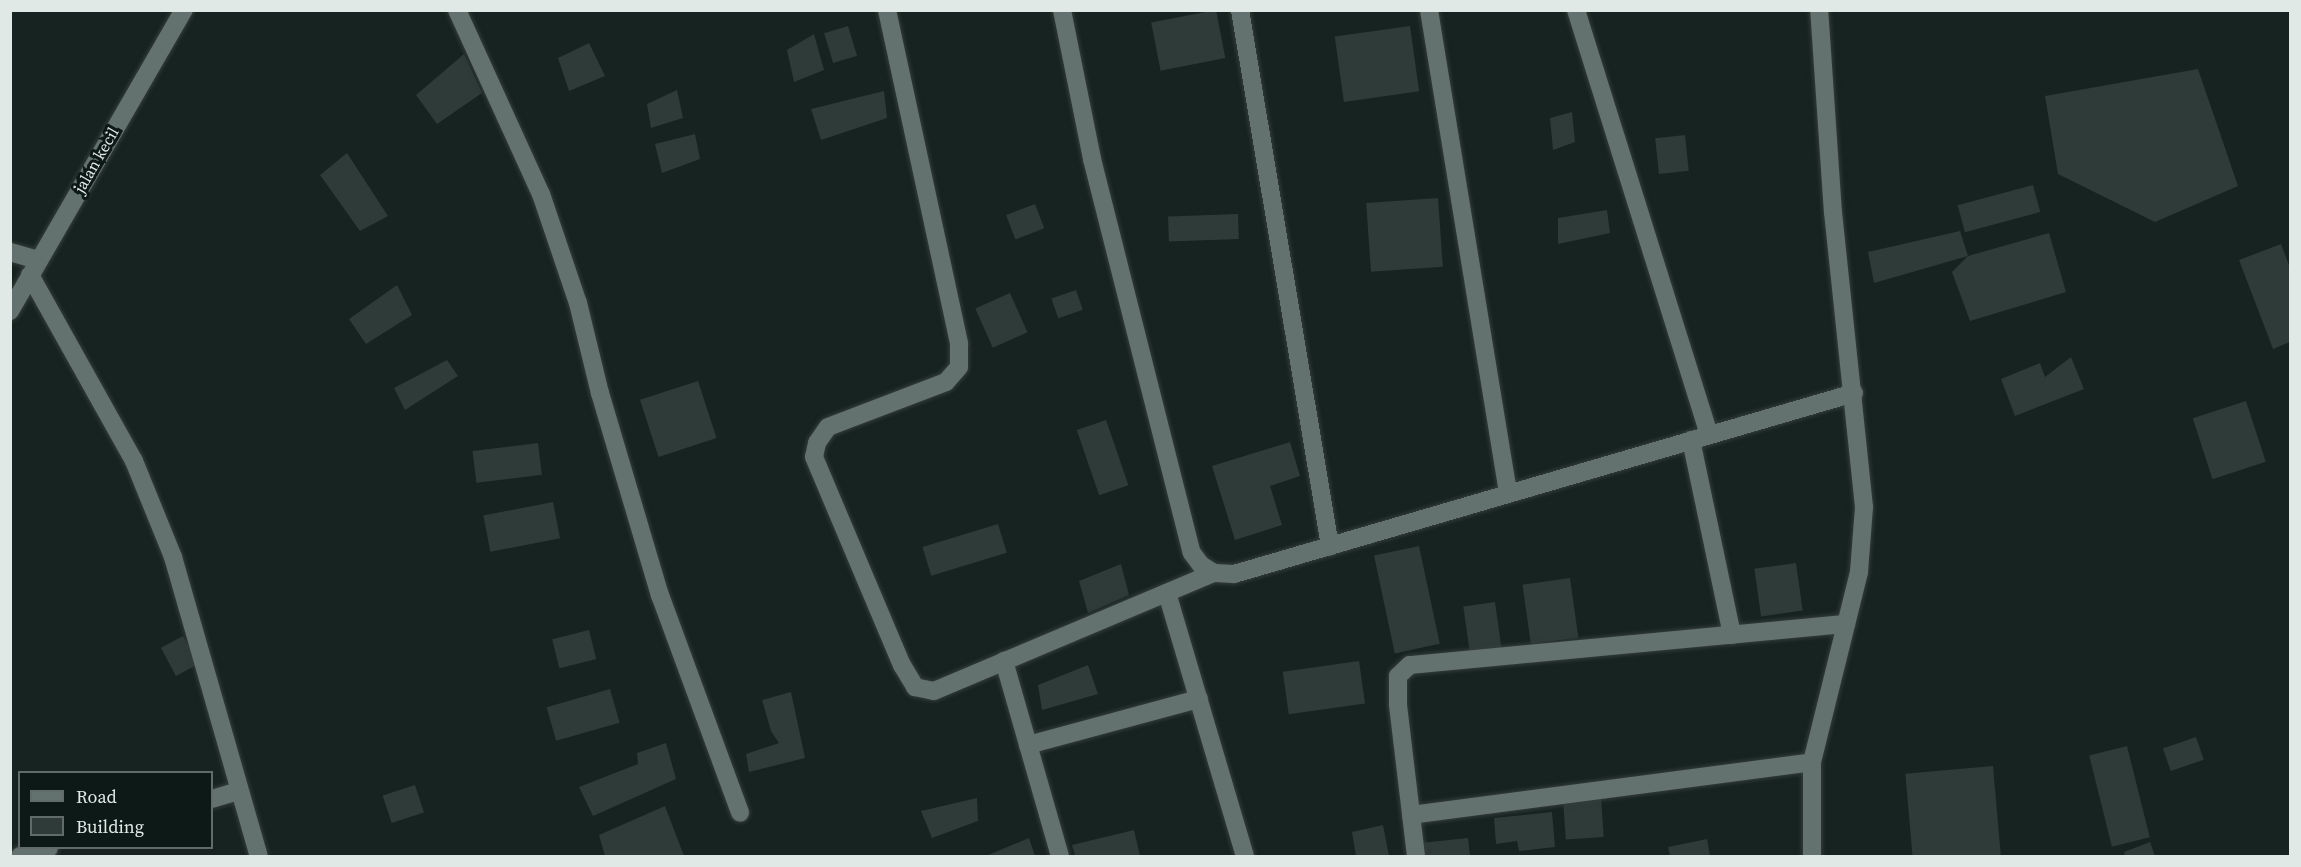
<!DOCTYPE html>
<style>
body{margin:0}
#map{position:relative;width:2301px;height:867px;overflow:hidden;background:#162320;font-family:"Source Serif 4",serif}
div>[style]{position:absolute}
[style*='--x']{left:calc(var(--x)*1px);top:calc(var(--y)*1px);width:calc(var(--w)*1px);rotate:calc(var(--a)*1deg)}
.building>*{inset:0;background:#2e3b38;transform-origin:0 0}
.roads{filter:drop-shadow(0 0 2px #343d3a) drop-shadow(0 0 2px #343d3a)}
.street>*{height:18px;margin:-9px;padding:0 9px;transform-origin:9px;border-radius:9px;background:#64726f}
span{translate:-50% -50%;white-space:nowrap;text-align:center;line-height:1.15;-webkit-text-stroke:6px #0d1916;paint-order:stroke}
.street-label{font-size:16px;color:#e0e9e6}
.frame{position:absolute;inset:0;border:12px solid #e0e9e6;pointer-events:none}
.legend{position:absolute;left:18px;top:771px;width:195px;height:78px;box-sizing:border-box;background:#0d1916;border:2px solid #616c69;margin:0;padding:8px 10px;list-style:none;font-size:18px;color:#e0e9e6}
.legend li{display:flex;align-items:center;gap:12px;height:30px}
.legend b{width:30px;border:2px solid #616c69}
</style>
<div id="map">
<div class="building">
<div style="left:1216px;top:10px;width:49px;height:66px;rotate:79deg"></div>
<div style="left:848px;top:26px;width:31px;height:25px;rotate:73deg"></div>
<div style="left:1410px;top:26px;width:66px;height:76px;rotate:82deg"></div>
<div style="clip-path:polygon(814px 34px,824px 70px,794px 82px,787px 50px)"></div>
<div style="clip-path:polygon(589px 43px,605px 76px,569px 91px,558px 58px)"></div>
<div style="clip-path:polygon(464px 54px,482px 93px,437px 124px,416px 95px)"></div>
<div style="clip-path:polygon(2198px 69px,2238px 186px,2155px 222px,2058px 174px,2045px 96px)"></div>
<div style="clip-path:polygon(677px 90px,683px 118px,651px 128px,647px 104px)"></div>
<div style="clip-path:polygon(884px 91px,887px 118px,821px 140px,811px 109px)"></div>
<div style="clip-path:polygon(1572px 112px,1575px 142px,1553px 150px,1550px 118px)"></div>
<div style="clip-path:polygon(695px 134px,700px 159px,662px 173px,655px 144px)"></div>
<div style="left:1685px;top:135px;width:36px;height:30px;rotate:84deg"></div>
<div style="clip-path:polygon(347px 153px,388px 216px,360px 231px,320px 175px)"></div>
<div style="left:2033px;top:185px;width:28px;height:78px;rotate:75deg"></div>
<div style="left:1438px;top:198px;width:69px;height:72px;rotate:86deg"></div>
<div style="left:1035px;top:204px;width:26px;height:31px;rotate:69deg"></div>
<div style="clip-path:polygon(1607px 210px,1610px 233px,1558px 244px,1558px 218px)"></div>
<div style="left:1238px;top:214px;width:25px;height:70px;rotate:88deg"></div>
<div style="clip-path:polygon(1960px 231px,1968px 256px,1874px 283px,1868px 252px)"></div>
<div style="clip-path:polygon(2049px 233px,2066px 292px,1970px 321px,1952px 272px,1968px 256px)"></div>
<div style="clip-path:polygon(2281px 244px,2290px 268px,2290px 342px,2273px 349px,2239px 260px)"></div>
<div style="clip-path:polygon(397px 285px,412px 315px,366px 344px,349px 319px)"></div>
<div style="left:1076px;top:290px;width:21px;height:26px;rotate:71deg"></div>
<div style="left:1010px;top:293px;width:43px;height:38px;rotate:66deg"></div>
<div style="clip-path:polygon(2071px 357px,2084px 389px,2015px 416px,2001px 379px,2040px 363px,2045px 377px)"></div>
<div style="clip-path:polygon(447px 360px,458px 376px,405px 410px,394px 388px)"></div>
<div style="left:698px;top:381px;width:60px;height:61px;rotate:72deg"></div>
<div style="left:2246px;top:401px;width:64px;height:56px;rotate:72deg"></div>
<div style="left:1106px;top:420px;width:69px;height:31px;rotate:71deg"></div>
<div style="clip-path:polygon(1290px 442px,1300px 476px,1270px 486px,1282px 525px,1235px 540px,1212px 466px)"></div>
<div style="left:538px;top:443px;width:32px;height:66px;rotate:83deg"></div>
<div style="left:553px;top:502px;width:37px;height:71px;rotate:79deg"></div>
<div style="left:998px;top:524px;width:30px;height:79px;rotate:73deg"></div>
<div style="left:1419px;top:546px;width:100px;height:46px;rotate:78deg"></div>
<div style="left:1796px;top:563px;width:48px;height:42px;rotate:82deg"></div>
<div style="clip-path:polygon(1121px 564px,1129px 595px,1088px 613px,1079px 581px)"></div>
<div style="left:1570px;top:578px;width:60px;height:48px;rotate:82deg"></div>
<div style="left:1495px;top:602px;width:52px;height:32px;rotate:82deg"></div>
<div style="left:589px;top:630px;width:30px;height:38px;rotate:76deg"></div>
<div style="left:183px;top:636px;width:32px;height:25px;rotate:62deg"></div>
<div style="left:1359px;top:661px;width:43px;height:77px;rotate:82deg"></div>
<div style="clip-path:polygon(1088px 665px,1098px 694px,1042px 710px,1038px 685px)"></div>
<div style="left:610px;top:689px;width:35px;height:66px;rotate:74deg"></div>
<div style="clip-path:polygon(791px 692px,805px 758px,749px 772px,746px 754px,779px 743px,771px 731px,762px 700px)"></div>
<div style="left:2196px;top:737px;width:24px;height:35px;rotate:71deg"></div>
<div style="clip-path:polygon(666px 743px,676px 779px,593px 816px,579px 787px,638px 764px,637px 753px)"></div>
<div style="left:2127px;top:746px;width:94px;height:39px;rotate:76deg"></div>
<div style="left:1993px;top:766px;width:90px;height:88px;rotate:85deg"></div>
<div style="left:415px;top:785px;width:29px;height:34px;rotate:72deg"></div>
<div style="clip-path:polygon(977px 798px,978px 821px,932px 838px,921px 811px)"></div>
<div style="left:1601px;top:798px;width:39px;height:38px;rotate:86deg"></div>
<div style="clip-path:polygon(665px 806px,684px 856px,605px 856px,599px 835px)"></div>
<div style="clip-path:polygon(1552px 812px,1555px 847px,1519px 851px,1517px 841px,1496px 844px,1494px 818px)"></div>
<div style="clip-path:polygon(1383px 825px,1389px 856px,1356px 856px,1352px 832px)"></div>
<div style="clip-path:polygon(1134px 830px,1140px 856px,1075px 856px,1072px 845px)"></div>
<div style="clip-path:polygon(1029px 838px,1035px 856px,986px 856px)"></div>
<div style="clip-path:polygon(1468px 838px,1470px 856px,1421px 856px,1420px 843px)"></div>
<div style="clip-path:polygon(1707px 839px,1710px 856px,1670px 856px,1668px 847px)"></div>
<div style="clip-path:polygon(2150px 842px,2155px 856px,2125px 856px,2124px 852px)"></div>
</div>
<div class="roads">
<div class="street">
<div style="--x:457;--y:10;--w:202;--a:65.5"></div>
<div style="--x:541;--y:194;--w:115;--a:71.3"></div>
<div style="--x:578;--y:303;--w:93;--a:76.3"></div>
<div style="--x:600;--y:393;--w:211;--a:73.5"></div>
<div style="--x:660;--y:595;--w:232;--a:69.8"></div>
<div style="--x:887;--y:10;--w:342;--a:77.8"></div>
<div style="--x:959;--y:344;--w:23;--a:90"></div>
<div style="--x:959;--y:367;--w:20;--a:131"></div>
<div style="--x:946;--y:382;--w:126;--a:159.1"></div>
<div style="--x:828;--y:427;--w:19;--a:125"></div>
<div style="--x:817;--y:443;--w:14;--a:102"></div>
<div style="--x:814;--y:457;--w:226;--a:67.1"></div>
<div style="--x:902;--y:665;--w:26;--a:59"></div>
<div style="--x:915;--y:687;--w:19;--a:12"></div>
<div style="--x:934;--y:691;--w:304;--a:-22.9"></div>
<div style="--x:1062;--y:10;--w:152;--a:78.6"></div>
<div style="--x:1092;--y:159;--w:406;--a:75.8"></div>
<div style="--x:1192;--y:553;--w:15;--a:53"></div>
<div style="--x:1201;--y:565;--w:15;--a:32"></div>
<div style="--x:1214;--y:573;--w:20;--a:3"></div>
<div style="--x:1234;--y:574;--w:646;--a:-16.27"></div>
<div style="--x:1240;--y:10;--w:544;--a:80.47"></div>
<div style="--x:1429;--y:10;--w:490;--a:80.7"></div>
<div style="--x:1576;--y:10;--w:445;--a:72.6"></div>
<div style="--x:10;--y:252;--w:29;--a:16"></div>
<div style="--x:30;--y:275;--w:213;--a:60.8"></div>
<div style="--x:134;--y:461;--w:104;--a:67.9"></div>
<div style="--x:173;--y:557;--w:311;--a:74"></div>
<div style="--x:10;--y:311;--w:348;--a:-60"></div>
<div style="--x:1691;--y:440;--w:199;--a:78.1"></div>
<div style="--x:1167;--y:593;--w:274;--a:73.5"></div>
<div style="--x:1004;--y:661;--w:203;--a:74"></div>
<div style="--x:1028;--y:745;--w:177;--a:-15.1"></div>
<div style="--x:212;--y:799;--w:27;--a:-17"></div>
<div style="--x:1411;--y:815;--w:404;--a:-7.5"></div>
<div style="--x:20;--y:856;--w:30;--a:-15"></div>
<div style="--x:1416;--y:856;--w:153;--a:-96.8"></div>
<div style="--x:1398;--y:704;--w:28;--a:-90"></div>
<div style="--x:1398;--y:676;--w:16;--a:-43"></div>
<div style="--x:1410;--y:665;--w:438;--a:-5.4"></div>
<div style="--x:1812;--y:856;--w:94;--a:-90"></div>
<div style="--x:1812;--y:762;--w:196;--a:-76.1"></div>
<div style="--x:1859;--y:572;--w:65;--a:-85.6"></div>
<div style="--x:1864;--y:507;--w:296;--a:-96"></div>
<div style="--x:1833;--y:213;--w:203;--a:-93.9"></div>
</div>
</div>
<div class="street-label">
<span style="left:96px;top:160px;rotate:-60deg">jalan kecil</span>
</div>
<div class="frame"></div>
<ul class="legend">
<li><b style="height:8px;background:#64726f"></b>Road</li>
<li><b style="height:16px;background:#2e3b38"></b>Building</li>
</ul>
</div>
